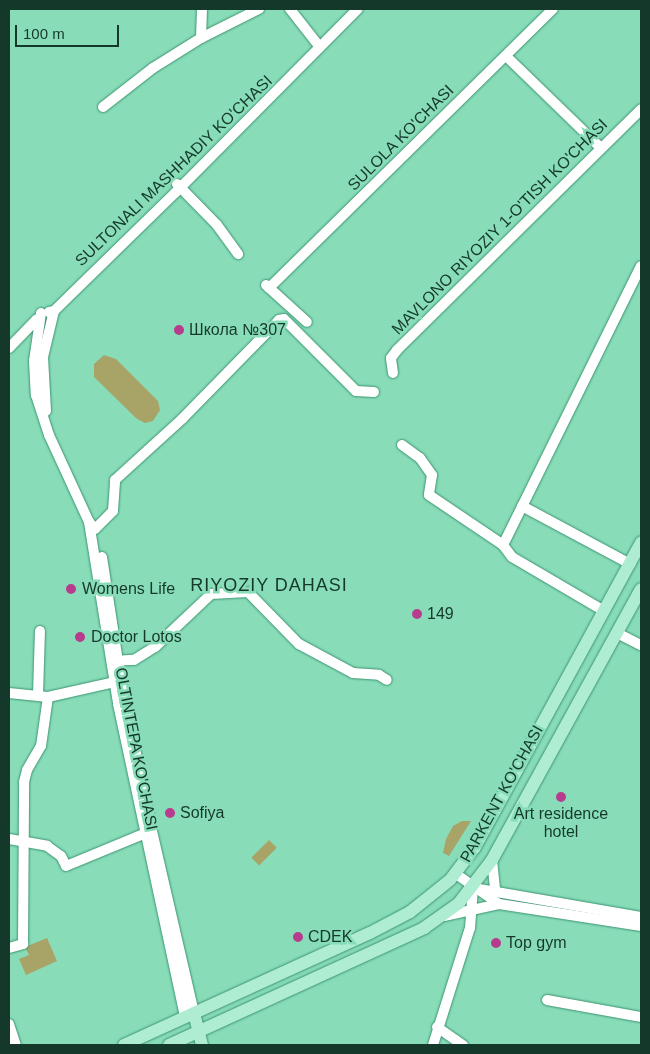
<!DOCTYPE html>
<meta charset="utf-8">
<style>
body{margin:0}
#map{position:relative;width:650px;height:1054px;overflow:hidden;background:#88ddb8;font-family:Arial,sans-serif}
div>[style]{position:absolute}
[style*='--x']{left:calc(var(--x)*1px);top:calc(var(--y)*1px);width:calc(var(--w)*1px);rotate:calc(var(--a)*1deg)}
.green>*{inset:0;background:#a8a468;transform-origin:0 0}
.roads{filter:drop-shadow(0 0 1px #3d9472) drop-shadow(0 0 1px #3d9472)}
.minor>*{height:10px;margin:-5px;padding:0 5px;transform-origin:5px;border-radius:5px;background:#fff}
.major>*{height:12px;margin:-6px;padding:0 6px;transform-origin:6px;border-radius:6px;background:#afedd3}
.dots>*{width:14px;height:14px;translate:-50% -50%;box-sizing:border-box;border:2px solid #88ddb8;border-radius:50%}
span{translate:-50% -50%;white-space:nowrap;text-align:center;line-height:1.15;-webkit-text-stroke:5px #88ddb8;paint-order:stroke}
.street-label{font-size:16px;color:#14382a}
.poi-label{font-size:16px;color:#14382a}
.left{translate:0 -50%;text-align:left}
.neighbourhood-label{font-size:18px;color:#14382a;letter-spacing:1px}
.frame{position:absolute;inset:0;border:10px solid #14382a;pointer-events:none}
.scale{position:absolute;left:15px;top:25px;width:104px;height:22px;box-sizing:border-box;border:2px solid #14382a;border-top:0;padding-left:6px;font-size:15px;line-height:18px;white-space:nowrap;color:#14382a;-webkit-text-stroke:4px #88ddb8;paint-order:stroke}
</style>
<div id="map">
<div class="green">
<div style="clip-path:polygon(104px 355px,116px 359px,158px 401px,160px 410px,153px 421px,145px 423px,137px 419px,94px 377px,94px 364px)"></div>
<div style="clip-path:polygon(462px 821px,471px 821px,449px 856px,443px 853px,446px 839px,453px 826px)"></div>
<div style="left:269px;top:840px;width:11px;height:25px;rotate:45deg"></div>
<div style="clip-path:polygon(47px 938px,57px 961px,26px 975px,19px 959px,29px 955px,25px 947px)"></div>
</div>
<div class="roads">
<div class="minor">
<div style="--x:290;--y:9;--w:47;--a:51.9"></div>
<div style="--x:201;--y:38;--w:29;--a:-88"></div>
<div style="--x:506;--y:56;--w:132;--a:44.1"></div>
<div style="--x:103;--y:107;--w:63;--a:-38"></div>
<div style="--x:153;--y:68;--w:57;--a:-32"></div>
<div style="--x:201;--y:38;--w:65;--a:-26.6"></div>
<div style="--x:177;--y:184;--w:57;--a:45.7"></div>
<div style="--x:217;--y:225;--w:36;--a:54"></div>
<div style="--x:266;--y:285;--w:55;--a:42.1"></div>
<div style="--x:269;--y:288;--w:398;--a:-44.5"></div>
<div style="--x:49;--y:312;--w:5;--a:-11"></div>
<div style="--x:54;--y:311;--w:170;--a:-44.3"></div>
<div style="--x:176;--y:192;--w:258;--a:-45.2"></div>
<div style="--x:41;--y:313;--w:49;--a:98.3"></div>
<div style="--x:34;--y:361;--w:34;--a:87"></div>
<div style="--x:36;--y:395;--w:42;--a:72"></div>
<div style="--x:49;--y:435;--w:96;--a:65.3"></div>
<div style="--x:89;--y:522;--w:184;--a:80.9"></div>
<div style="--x:118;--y:704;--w:320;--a:77.9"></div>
<div style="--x:9;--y:348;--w:40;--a:-46"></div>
<div style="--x:393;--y:373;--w:15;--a:-98"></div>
<div style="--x:391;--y:358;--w:10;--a:-53"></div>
<div style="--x:397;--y:350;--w:343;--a:-44.6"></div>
<div style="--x:46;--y:411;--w:54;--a:-93.2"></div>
<div style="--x:43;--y:357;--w:47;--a:-76.6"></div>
<div style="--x:402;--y:445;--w:22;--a:36"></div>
<div style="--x:420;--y:458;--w:21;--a:55"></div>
<div style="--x:432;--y:475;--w:20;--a:99"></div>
<div style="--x:429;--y:495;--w:89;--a:34"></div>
<div style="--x:503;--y:545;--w:15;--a:53"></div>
<div style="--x:512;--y:557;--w:107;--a:30.4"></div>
<div style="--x:522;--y:506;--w:123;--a:28.2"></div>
<div style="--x:89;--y:522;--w:9;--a:49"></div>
<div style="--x:95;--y:529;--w:25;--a:-45"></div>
<div style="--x:113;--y:511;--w:31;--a:-86"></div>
<div style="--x:115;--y:480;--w:91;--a:-42.3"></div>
<div style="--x:182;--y:419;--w:139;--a:-45.6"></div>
<div style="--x:279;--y:320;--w:5;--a:-11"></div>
<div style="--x:284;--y:319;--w:102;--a:45"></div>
<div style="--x:356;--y:391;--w:18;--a:3"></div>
<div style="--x:503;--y:545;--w:311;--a:-63.7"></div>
<div style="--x:102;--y:557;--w:125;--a:81.3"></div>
<div style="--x:121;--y:681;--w:153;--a:78.3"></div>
<div style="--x:152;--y:831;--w:187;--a:77"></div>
<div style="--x:617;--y:633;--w:27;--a:27"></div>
<div style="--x:112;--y:661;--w:22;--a:-3"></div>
<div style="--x:134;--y:660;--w:25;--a:-32"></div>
<div style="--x:155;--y:647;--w:77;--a:-43.4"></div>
<div style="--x:211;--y:594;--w:37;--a:-3"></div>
<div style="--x:248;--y:592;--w:73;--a:45.6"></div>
<div style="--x:299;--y:644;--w:61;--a:28.2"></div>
<div style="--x:353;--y:673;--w:26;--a:4"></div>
<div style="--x:379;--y:675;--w:9;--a:32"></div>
<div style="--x:9;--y:693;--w:39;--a:6"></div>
<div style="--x:48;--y:697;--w:69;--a:-12.6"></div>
<div style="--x:38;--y:694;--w:63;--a:-88.2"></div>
<div style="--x:9;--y:839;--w:39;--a:10"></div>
<div style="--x:47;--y:846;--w:17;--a:36"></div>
<div style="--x:61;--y:856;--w:11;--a:63"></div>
<div style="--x:66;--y:866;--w:92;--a:-22.4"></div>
<div style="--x:492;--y:860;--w:31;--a:84"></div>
<div style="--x:456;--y:874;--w:52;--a:34.9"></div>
<div style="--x:499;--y:904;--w:144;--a:8.8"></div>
<div style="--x:479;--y:889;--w:164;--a:9.8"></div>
<div style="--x:444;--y:916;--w:56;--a:-12.3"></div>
<div style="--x:9;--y:948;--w:15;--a:-16"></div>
<div style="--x:23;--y:944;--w:162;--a:-89.6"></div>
<div style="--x:24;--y:782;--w:12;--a:-76"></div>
<div style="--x:27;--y:770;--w:28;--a:-60"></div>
<div style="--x:41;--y:746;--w:49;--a:-81.9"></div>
<div style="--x:547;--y:1000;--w:96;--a:10.3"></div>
<div style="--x:9;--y:1024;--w:22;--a:72"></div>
<div style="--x:437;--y:1027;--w:32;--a:35"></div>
<div style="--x:433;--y:1045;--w:123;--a:-72.5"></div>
<div style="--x:470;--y:928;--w:40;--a:-85.7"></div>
</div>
<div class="major">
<div style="--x:194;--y:1013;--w:33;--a:76"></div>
<div style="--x:124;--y:1045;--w:270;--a:-24.5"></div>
<div style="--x:370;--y:933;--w:45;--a:-27.7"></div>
<div style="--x:410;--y:912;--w:51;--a:-38.7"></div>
<div style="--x:450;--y:880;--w:41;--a:-52.9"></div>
<div style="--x:475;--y:847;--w:347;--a:-61.4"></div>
<div style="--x:169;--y:1045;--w:281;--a:-24.6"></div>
<div style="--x:424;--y:928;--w:43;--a:-35.5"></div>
<div style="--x:459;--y:903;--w:54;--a:-52.5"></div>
<div style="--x:492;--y:860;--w:309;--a:-61.2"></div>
</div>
</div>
<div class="dots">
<div style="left:179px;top:330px;background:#b83c8d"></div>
<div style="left:71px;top:589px;background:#b83c8d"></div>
<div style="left:417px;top:614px;background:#b83c8d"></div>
<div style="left:80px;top:637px;background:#b83c8d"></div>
<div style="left:561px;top:797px;background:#b83c8d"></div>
<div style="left:170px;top:813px;background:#b83c8d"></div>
<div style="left:298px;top:937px;background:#b83c8d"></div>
<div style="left:496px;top:943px;background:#b83c8d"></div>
</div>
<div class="street-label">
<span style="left:401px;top:138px;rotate:-45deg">SULOLA KO'CHASI</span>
<span style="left:174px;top:171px;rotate:-44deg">SULTONALI MASHHADIY KO'CHASI</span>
<span style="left:500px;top:227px;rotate:-45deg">MAVLONO RIYOZIY 1-O'TISH KO'CHASI</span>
<span style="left:136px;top:749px;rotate:79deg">OLTINTEPA KO'CHASI</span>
<span style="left:502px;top:794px;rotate:-61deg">PARKENT KO'CHASI</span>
</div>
<div class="poi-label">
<span class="left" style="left:189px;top:330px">Школа №307</span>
<span class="left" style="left:82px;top:589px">Womens Life</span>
<span class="left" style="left:427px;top:614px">149</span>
<span class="left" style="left:91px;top:637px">Doctor Lotos</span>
<span class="left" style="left:180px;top:813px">Sofiya</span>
<span style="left:561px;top:823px">Art residence<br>hotel</span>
<span class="left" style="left:308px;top:937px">CDEK</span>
<span class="left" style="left:506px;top:943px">Top gym</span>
</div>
<div class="neighbourhood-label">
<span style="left:269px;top:585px">RIYOZIY DAHASI</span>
</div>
<div class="frame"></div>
<div class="scale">100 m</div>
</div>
